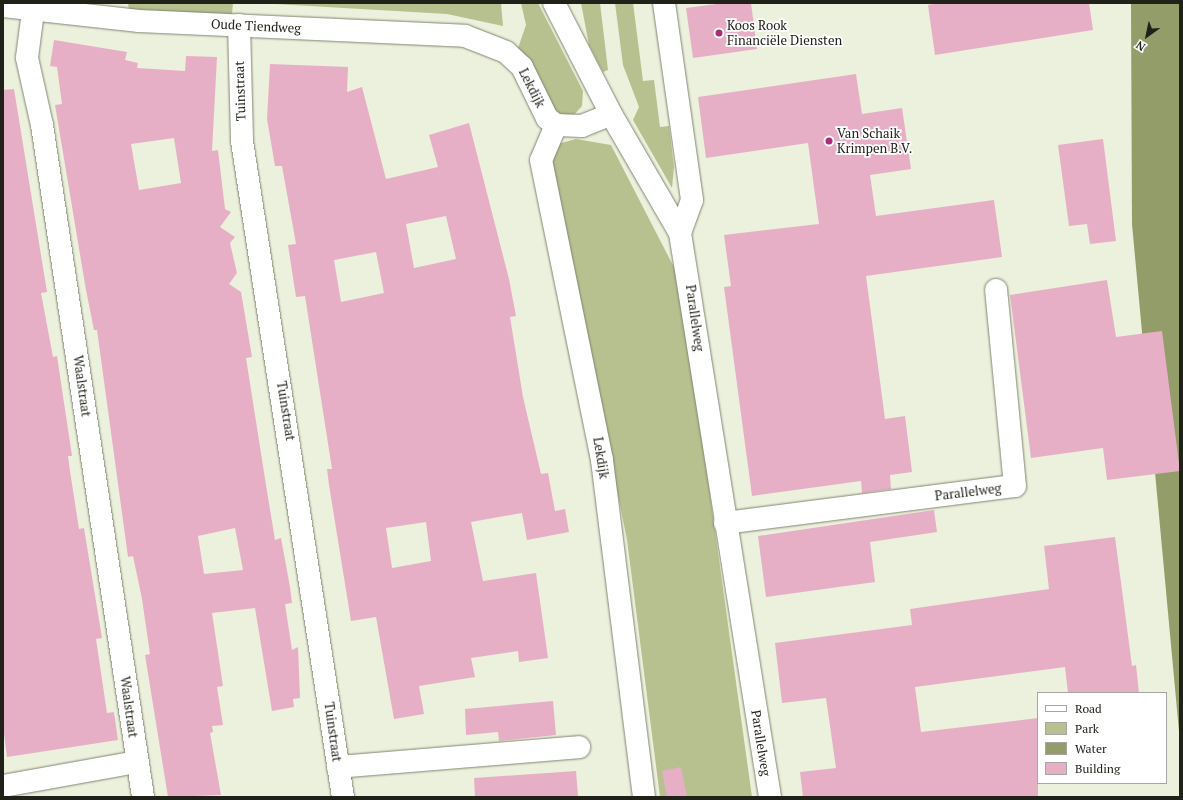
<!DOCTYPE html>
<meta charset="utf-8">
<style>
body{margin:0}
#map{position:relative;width:1183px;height:800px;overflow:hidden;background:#ebf1dc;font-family:"PT Serif",serif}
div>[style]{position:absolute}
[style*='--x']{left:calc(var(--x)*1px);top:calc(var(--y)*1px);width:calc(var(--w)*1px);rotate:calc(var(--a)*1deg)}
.green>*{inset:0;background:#b6c18f}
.water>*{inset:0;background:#929d6a}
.building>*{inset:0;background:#e7afc6}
.roads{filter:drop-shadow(0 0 1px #808572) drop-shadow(0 0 1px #808572)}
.street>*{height:22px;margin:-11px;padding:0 11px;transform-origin:11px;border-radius:11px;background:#fff}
.dots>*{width:11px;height:11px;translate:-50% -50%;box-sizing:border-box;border:2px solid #fff;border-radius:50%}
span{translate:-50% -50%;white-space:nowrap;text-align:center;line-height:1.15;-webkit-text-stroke:3.5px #fff;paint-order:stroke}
.street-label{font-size:13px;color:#20221a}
.poi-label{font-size:13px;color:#20221a}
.left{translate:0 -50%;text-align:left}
.frame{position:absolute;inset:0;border:4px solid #20221a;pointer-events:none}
.legend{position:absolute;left:1037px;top:692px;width:130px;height:92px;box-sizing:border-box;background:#fff;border:1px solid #a6a7a3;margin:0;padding:5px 7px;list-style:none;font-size:12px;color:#20221a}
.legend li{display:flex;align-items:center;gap:8px;height:20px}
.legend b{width:20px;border:1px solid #a6a7a3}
.north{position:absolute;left:1127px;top:16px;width:40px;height:40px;-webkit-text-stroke:3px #fff;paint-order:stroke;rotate:213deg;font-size:11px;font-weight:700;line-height:16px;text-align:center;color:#20221a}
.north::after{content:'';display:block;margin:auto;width:14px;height:18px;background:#20221a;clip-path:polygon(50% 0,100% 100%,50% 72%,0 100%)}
</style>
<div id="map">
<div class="green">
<div style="clip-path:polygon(128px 3px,233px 3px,232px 14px,129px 10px)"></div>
<div style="clip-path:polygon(258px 3px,501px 3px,503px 26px,447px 14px)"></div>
<div style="clip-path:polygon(521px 3px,538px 3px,583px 91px,582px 106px,572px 117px,556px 112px,517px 51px,526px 25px)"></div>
<div style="clip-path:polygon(581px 3px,600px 3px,608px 70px,603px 72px,589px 45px)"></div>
<div style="clip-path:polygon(615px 3px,633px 3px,643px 81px,654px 80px,660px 127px,669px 126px,674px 167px,672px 188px,633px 120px,639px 107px,623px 65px)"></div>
<div style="clip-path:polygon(576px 139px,611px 145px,680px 279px,752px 797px,660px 797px,627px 540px,551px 159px,554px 145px)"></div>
</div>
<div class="water">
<div style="clip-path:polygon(1131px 3px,1180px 3px,1180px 742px,1132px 224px)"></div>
</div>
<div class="building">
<div style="clip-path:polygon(724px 3px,751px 3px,757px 49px,693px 58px,686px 8px)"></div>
<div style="clip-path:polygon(940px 3px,1089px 3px,1093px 30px,935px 55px,928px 5px)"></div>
<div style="clip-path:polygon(evenodd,54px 40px,127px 52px,125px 60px,138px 63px,137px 68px,185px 71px,186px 56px,217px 57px,212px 151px,218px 150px,225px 209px,231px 212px,220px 227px,235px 237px,230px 243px,237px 273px,229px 284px,241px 292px,252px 357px,246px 358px,266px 485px,275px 540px,281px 538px,290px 587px,292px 603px,285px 604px,292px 650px,298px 647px,300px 698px,293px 699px,294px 707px,272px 711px,255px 608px,212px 613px,223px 686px,217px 687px,223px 725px,212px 726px,213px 732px,210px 733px,221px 795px,168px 797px,145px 655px,150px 654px,142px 599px,133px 556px,128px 557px,97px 330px,94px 330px,86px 290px,55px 105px,62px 104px,57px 67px,50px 66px,54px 40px,174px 138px,181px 183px,139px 190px,131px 144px,174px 138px,54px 40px,235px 528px,243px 570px,204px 574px,198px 536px,235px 528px)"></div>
<div style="clip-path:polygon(evenodd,270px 64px,348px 67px,347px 92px,362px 87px,386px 179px,438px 167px,429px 135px,469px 123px,509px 279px,516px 316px,510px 317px,523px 397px,541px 474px,548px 473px,555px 511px,565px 509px,569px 532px,527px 540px,522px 513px,471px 522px,483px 581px,536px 573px,548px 658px,519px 662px,518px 651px,471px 658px,475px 677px,419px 686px,424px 714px,394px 719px,376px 617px,351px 621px,329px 485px,327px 469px,332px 469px,305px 296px,296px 297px,288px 245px,296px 244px,282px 166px,275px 166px,267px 119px,270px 64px,446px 216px,456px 259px,414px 268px,406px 224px,446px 216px,270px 64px,376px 252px,384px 293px,341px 302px,334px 260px,376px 252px,270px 64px,426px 522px,431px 561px,392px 568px,386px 528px,426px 522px)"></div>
<div style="clip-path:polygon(856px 74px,862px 114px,902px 108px,911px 169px,870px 175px,876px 216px,994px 200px,1002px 257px,866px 276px,885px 419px,905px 416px,912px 472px,890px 475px,891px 489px,862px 493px,861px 481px,752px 496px,724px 287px,731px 286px,724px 235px,819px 224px,808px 143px,706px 158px,698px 97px)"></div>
<div style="clip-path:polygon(14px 89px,47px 292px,41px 293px,53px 357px,57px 356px,72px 456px,68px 456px,70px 471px,79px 529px,84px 528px,102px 638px,96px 639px,107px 713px,114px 712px,118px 740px,7px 757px,3px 726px,3px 90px)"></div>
<div style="clip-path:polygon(1103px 139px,1116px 241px,1090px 244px,1087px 224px,1069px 226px,1058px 145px)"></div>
<div style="clip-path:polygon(1107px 280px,1116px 337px,1162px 331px,1180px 471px,1107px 480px,1103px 448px,1031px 458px,1010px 295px)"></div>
<div style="clip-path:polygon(934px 510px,937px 532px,870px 542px,875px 582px,766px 597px,758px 536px)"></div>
<div style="clip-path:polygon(1115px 537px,1132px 666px,1136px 665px,1139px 693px,1068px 693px,1065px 667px,915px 687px,921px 732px,1038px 718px,1038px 797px,803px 797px,800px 772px,836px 768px,826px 698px,782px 703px,775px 643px,912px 625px,910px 609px,1049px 589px,1044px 546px)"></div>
<div style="clip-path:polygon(553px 701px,556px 735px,499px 741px,498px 732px,466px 735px,465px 709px)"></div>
<div style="clip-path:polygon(681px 767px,687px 797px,667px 797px,662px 771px)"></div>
<div style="clip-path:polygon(576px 771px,578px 796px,475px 797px,474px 778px)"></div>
</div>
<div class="roads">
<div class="street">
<div style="--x:554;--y:3;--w:125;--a:62.8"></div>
<div style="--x:611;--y:114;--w:138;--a:59.9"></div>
<div style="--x:680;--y:233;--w:571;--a:80.93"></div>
<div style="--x:664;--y:3;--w:199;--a:81.9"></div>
<div style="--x:692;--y:200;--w:35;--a:110"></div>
<div style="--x:3;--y:6;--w:137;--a:6.3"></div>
<div style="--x:139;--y:21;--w:326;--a:2.6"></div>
<div style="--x:465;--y:36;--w:44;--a:21.3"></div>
<div style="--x:506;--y:52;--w:22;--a:43"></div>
<div style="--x:522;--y:67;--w:57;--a:63.9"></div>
<div style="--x:547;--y:118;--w:11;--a:38"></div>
<div style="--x:556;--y:125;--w:26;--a:2"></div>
<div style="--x:582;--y:126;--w:31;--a:-22"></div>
<div style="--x:33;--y:11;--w:47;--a:97.3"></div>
<div style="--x:27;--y:58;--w:69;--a:77.4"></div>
<div style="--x:42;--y:125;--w:680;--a:81.45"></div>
<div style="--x:239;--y:25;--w:116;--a:88.5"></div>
<div style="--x:242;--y:141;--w:664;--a:81.25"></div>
<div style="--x:556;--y:125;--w:38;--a:113"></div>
<div style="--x:541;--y:160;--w:306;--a:78.5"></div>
<div style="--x:602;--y:460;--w:340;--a:82.9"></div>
<div style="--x:725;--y:523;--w:292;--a:-7.3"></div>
<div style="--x:1015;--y:486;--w:197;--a:-95.5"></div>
<div style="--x:338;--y:767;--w:242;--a:-4.7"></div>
<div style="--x:3;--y:786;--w:136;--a:-10.2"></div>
</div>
</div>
<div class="dots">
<div style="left:719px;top:33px;background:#af2b74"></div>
<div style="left:829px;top:141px;background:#af2b74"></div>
</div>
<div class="street-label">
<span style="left:256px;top:26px;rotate:3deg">Oude Tiendweg</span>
<span style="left:532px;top:88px;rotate:63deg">Lekdijk</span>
<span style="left:240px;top:91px;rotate:-92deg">Tuinstraat</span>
<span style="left:695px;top:318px;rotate:82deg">Parallelweg</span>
<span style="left:82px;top:386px;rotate:82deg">Waalstraat</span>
<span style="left:286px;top:411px;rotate:81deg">Tuinstraat</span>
<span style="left:601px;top:458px;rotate:81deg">Lekdijk</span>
<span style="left:968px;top:492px;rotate:-7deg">Parallelweg</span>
<span style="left:129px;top:707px;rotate:82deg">Waalstraat</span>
<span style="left:333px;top:732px;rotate:82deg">Tuinstraat</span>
<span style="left:761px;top:743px;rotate:81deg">Parallelweg</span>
</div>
<div class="poi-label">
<span class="left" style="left:727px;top:33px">Koos Rook<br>Financiële Diensten</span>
<span class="left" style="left:837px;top:141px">Van Schaik<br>Krimpen B.V.</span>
</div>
<div class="frame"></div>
<ul class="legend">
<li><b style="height:5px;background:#fff"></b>Road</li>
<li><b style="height:11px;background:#b6c18f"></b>Park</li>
<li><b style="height:11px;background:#929d6a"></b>Water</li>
<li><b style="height:11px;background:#e7afc6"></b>Building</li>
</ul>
<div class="north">N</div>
</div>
